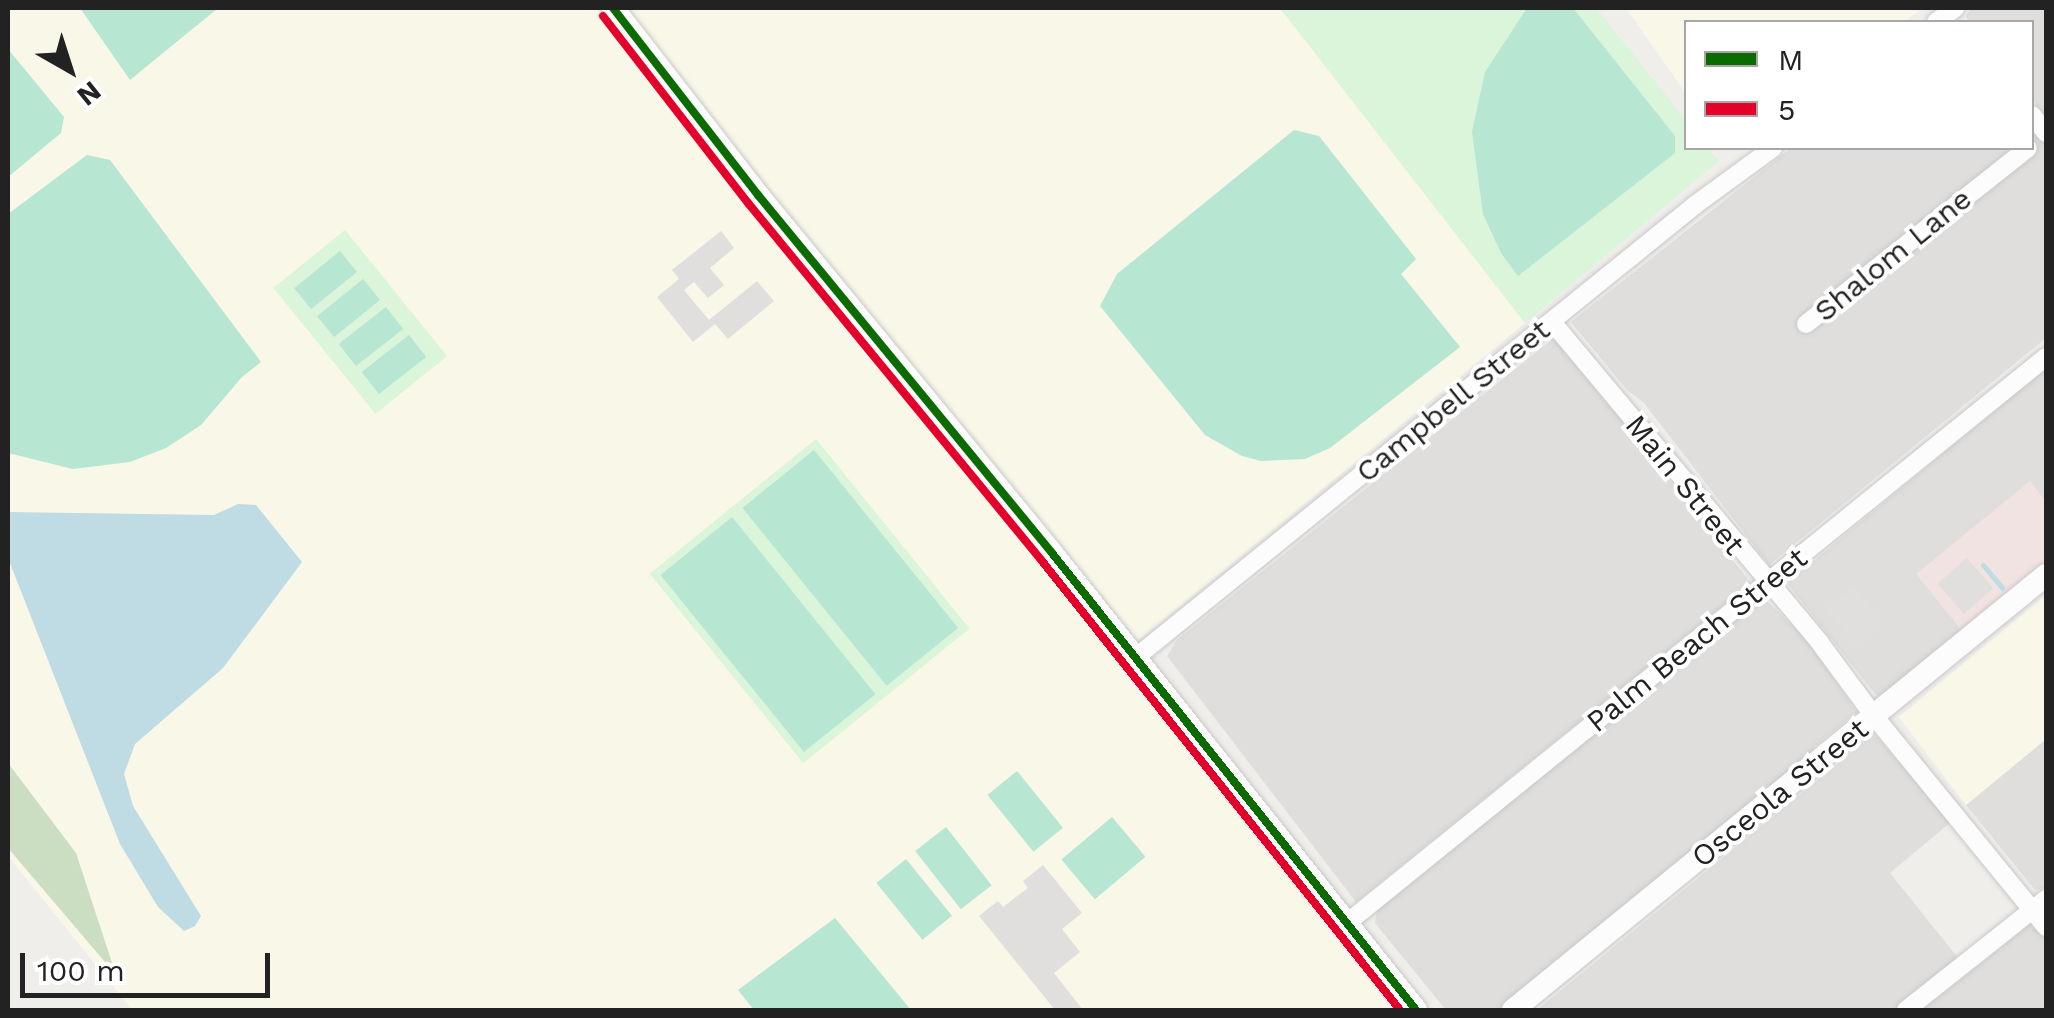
<!DOCTYPE html>
<style>
body{margin:0}
#map{position:relative;width:2054px;height:1018px;overflow:hidden;background:#f0eeeb;font-family:"Work Sans",sans-serif}
div>[style]{position:absolute}
[style*='--x']{left:calc(var(--x)*1px);top:calc(var(--y)*1px);width:calc(var(--w)*1px);rotate:calc(var(--a)*1deg)}
.residential>*{inset:0;background:#dfdedc}
.commercial>*{inset:0;background:#f1e3e1}
.education>*{inset:0;background:#f8f7e8}
.forest>*{inset:0;background:#cbdec1}
.park>*{inset:0;background:#daf5da;transform-origin:0 0}
.pitch>*{inset:0;background:#b7e6d2;transform-origin:0 0}
.parking>*{inset:0;background:#e0dfde;transform-origin:0 0}
.water>*{inset:0;background:#bfdbe3}
.stream>*{height:5px;margin:-2.5px;padding:0 2.5px;transform-origin:2.5px;border-radius:2.5px;background:#bfdbe3}
.roads{filter:drop-shadow(0 0 2px #c9c8c7) drop-shadow(0 0 2px #c9c8c7)}
.minor>*{height:18px;margin:-9px;padding:0 9px;transform-origin:9px;border-radius:9px;background:#fdfcfc}
.tertiary>*{height:22px;margin:-11px;padding:0 11px;transform-origin:11px;border-radius:11px;background:#fdfcfc}
.bus-1>*{height:8px;margin:-4px;padding:0 4px;transform-origin:4px;border-radius:4px;background:#0c6b00}
.bus-2>*{height:8px;margin:-4px;padding:0 4px;transform-origin:4px;border-radius:4px;background:#e4002b}
span{translate:-50% -50%;white-space:nowrap;text-align:center;line-height:1.15;-webkit-text-stroke:8px #fff;paint-order:stroke}
.street-label{font-size:30px;color:#222}
.frame{position:absolute;inset:0;border:10px solid #222;pointer-events:none}
.legend{position:absolute;left:1684px;top:20px;width:350px;height:130px;box-sizing:border-box;background:#fff;border:2px solid #a7a7a7;margin:0;padding:12px 18px;list-style:none;font-size:30px;color:#222}
.legend li{display:flex;align-items:center;gap:20px;height:50px}
.legend b{width:50px;border:2px solid #a7a7a7}
.north{position:absolute;left:20px;top:20px;width:100px;height:100px;-webkit-text-stroke:8px #fff;paint-order:stroke;rotate:141deg;font-size:28px;font-weight:700;line-height:40px;text-align:center;color:#222}
.north::after{content:'';display:block;margin:auto;width:35px;height:45px;background:#222;clip-path:polygon(50% 0,100% 100%,50% 72%,0 100%)}
.scale{position:absolute;left:20px;top:953px;width:250px;height:45px;box-sizing:border-box;border:5px solid #222;border-top:0;padding-left:12px;font-size:30px;line-height:35px;white-space:nowrap;color:#222;-webkit-text-stroke:8px #fff;paint-order:stroke}
</style>
<div id="map">
<div class="residential">
<div style="clip-path:polygon(1971px 8px,2046px 8px,2046px 118px,2032px 99px,2032px 22px,1969px 22px,1966px 16px)"></div>
<div style="clip-path:polygon(2032px 126px,2046px 144px,2046px 338px,1769px 565px,1644px 403px,1627px 390px,1571px 322px,1791px 148px,2032px 148px)"></div>
<div style="clip-path:polygon(1555px 337px,1751px 583px,1356px 902px,1167px 656px,1177px 640px)"></div>
<div style="clip-path:polygon(2046px 368px,2046px 502px,2030px 482px,1964px 633px,1882px 696px,1876px 695px,1787px 583px)"></div>
<div style="clip-path:polygon(1768px 602px,1806px 639px,1857px 712px,1814px 747px,1817px 751px,1500px 1010px,1446px 1010px,1375px 923px,1377px 911px,1750px 606px)"></div>
<div style="clip-path:polygon(1874px 734px,1951px 822px,1890px 873px,1958px 958px,1894px 1010px,1537px 1010px)"></div>
<div style="clip-path:polygon(2046px 739px,2046px 888px,2035px 890px,1966px 805px)"></div>
<div style="clip-path:polygon(2030px 924px,2046px 940px,2046px 1010px,1922px 1010px)"></div>
</div>
<div class="commercial">
<div style="clip-path:polygon(2030px 481px,2046px 502px,2046px 565px,1964px 633px,1916px 574px)"></div>
</div>
<div class="education">
<div style="clip-path:polygon(8px 8px,1280px 8px,1525px 323px,1114px 660px,1392px 1010px,132px 1010px,8px 856px)"></div>
<div style="clip-path:polygon(1626px 8px,1923px 8px,1904px 22px,1686px 22px,1686px 94px)"></div>
<div style="clip-path:polygon(2046px 595px,2046px 739px,1966px 805px,1899px 717px)"></div>
</div>
<div class="forest">
<div style="clip-path:polygon(8px 763px,76px 853px,116px 975px,8px 848px)"></div>
</div>
<div class="park">
<div style="clip-path:polygon(1280px 8px,1596px 8px,1686px 120px,1686px 148px,1708px 148px,1719px 161px,1525px 323px)"></div>
<div style="left:345px;top:230px;width:162px;height:92px;rotate:51deg"></div>
<div style="left:816px;top:439px;width:244px;height:214px;rotate:51deg"></div>
</div>
<div class="pitch">
<div style="clip-path:polygon(80px 8px,218px 8px,130px 80px)"></div>
<div style="clip-path:polygon(1527px 8px,1573px 8px,1675px 136px,1675px 153px,1518px 276px,1501px 253px,1483px 214px,1472px 132px,1485px 72px)"></div>
<div style="clip-path:polygon(8px 49px,64px 117px,61px 133px,8px 177px)"></div>
<div style="clip-path:polygon(1294px 130px,1319px 136px,1416px 259px,1401px 274px,1460px 347px,1330px 448px,1305px 459px,1261px 461px,1242px 456px,1205px 435px,1100px 306px,1117px 274px)"></div>
<div style="clip-path:polygon(87px 155px,110px 160px,261px 362px,242px 377px,201px 425px,166px 448px,130px 462px,73px 469px,8px 453px,8px 214px)"></div>
<div style="left:340px;top:251px;width:27px;height:59px;rotate:51deg"></div>
<div style="left:363px;top:279px;width:27px;height:59px;rotate:51deg"></div>
<div style="left:386px;top:307px;width:28px;height:60px;rotate:52deg"></div>
<div style="left:409px;top:335px;width:28px;height:60px;rotate:52deg"></div>
<div style="left:814px;top:450px;width:229px;height:92px;rotate:51deg"></div>
<div style="left:732px;top:517px;width:228px;height:92px;rotate:51deg"></div>
<div style="left:1017px;top:771px;width:73px;height:38px;rotate:51deg"></div>
<div style="left:1112px;top:817px;width:52px;height:66px;rotate:50deg"></div>
<div style="left:946px;top:827px;width:74px;height:39px;rotate:52deg"></div>
<div style="left:906px;top:859px;width:73px;height:38px;rotate:51deg"></div>
<div style="clip-path:polygon(835px 918px,911px 1010px,754px 1010px,738px 990px)"></div>
</div>
<div class="parking">
<div style="clip-path:polygon(721px 231px,734px 248px,710px 268px,724px 285px,708px 298px,694px 282px,684px 290px,709px 320px,757px 281px,774px 301px,728px 339px,715px 324px,693px 342px,657px 297px,679px 279px,672px 270px)"></div>
<div style="left:1967px;top:558px;width:40px;height:39px;rotate:49deg"></div>
<div style="left:1853px;top:587px;width:46px;height:35px;rotate:51deg"></div>
<div style="clip-path:polygon(1043px 865px,1082px 913px,1062px 929px,1080px 952px,1054px 973px,1083px 1010px,1055px 1010px,979px 916px,998px 901px,1003px 907px,1028px 888px,1023px 881px)"></div>
</div>
<div class="water">
<div style="clip-path:polygon(238px 504px,256px 505px,302px 562px,223px 668px,135px 744px,124px 774px,133px 806px,201px 916px,195px 926px,184px 931px,158px 907px,120px 844px,8px 558px,8px 512px,214px 515px)"></div>
</div>
<div class="stream">
<div style="--x:1983;--y:565;--w:30;--a:50"></div>
</div>
<div class="roads">
<div class="minor">
<div style="--x:1936;--y:22;--w:24;--a:-36"></div>
<div style="--x:2032;--y:115;--w:23;--a:52"></div>
<div style="--x:1552;--y:322;--w:418;--a:50.1"></div>
<div style="--x:1820;--y:643;--w:91;--a:53.5"></div>
<div style="--x:1874;--y:716;--w:272;--a:50.8"></div>
<div style="--x:1806;--y:324;--w:283;--a:-38.4"></div>
<div style="--x:1135;--y:658;--w:720;--a:-38.97"></div>
<div style="--x:1695;--y:205;--w:97;--a:-36.2"></div>
<div style="--x:1347;--y:923;--w:899;--a:-39"></div>
<div style="--x:1906;--y:1010;--w:179;--a:-38.4"></div>
</div>
<div class="tertiary">
<div style="--x:613;--y:8;--w:237;--a:52.2"></div>
<div style="--x:758;--y:195;--w:463;--a:50.6"></div>
<div style="--x:1052;--y:553;--w:584;--a:51.46"></div>
<div style="--x:1513;--y:1010;--w:688;--a:-39.22"></div>
</div>
</div>
<div class="bus-1">
<div style="--x:613;--y:8;--w:237;--a:52.2"></div>
<div style="--x:758;--y:195;--w:463;--a:50.6"></div>
<div style="--x:1052;--y:553;--w:584;--a:51.46"></div>
</div>
<div class="bus-2">
<div style="--x:603;--y:16;--w:237;--a:52.2"></div>
<div style="--x:748;--y:203;--w:463;--a:50.6"></div>
<div style="--x:1042;--y:561;--w:574;--a:51.43"></div>
</div>
<div class="street-label">
<span style="left:1893px;top:255px;rotate:-39deg">Shalom Lane</span>
<span style="left:1453px;top:401px;rotate:-39deg">Campbell Street</span>
<span style="left:1685px;top:485px;rotate:51deg">Main Street</span>
<span style="left:1697px;top:640px;rotate:-39deg">Palm Beach Street</span>
<span style="left:1780px;top:793px;rotate:-39deg">Osceola Street</span>
</div>
<div class="frame"></div>
<ul class="legend">
<li><b style="height:12px;background:#0c6b00"></b>M</li>
<li><b style="height:12px;background:#e4002b"></b>5</li>
</ul>
<div class="north">N</div>
<div class="scale">100 m</div>
</div>
